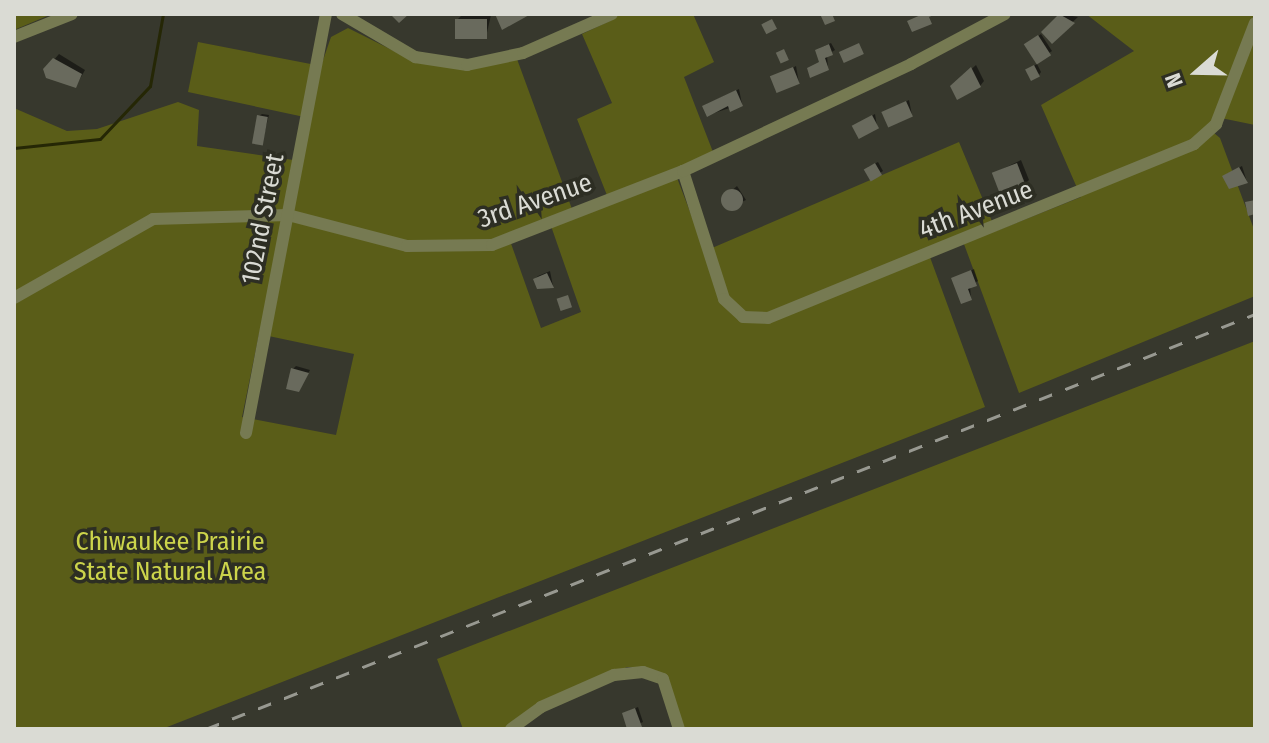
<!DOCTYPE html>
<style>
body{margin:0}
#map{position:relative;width:1269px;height:743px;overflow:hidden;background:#37382d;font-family:"Fira Sans Condensed",sans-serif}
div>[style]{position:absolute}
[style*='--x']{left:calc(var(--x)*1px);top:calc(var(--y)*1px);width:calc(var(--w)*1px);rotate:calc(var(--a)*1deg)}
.green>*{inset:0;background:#5a5d18}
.shadow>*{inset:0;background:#0007}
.stream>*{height:3px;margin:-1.5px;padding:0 1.5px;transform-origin:1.5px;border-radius:1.5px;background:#252705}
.building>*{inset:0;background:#696a5d;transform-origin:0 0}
.round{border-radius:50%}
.minor>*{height:12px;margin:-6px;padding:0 6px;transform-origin:6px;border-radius:6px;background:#767a52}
.rail>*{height:3px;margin-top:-1.5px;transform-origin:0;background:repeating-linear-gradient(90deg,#989991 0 14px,transparent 0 28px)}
span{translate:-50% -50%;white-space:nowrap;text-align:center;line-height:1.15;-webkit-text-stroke:7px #2d2e23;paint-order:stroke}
.street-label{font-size:26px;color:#dadbd4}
.park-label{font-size:26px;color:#ccd44b}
.frame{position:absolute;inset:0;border:16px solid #dadbd4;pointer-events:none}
.north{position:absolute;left:1157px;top:32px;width:80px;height:80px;-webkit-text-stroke:6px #2d2e23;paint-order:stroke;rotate:250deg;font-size:22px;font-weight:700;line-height:32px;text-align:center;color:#dadbd4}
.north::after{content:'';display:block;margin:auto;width:28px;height:36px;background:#dadbd4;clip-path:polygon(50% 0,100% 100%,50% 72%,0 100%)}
</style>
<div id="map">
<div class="green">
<div style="clip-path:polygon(14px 14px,52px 14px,14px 30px)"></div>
<div style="clip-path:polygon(evenodd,610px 14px,693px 14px,714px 62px,684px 77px,713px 152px,674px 170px,705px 251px,959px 142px,996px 231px,1081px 197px,1041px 105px,1134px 51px,1086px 14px,1255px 14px,1245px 37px,1255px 41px,1255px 125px,1216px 117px,1208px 128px,1220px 138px,1255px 232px,1255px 296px,1019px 393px,961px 236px,927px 249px,985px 407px,162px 729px,14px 729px,14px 108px,67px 131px,97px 129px,178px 102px,199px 110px,197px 146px,300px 161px,309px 118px,188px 92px,198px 42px,321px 66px,331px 37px,348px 28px,408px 58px,473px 69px,517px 59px,572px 209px,610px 203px,577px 119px,612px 103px,582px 34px,612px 20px,610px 14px,551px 226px,581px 312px,541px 328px,508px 235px,551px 226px,610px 14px,259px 334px,354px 354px,336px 435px,242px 417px,259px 334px)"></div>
<div style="clip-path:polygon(1255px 341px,1255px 729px,683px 729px,670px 692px,642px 667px,627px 667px,520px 716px,505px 729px,463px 729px,437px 659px)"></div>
</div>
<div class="shadow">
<div style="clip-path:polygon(1062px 14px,1078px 17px,1052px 41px,1044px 32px)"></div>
<div style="clip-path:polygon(491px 15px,486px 37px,457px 20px,461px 16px)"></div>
<div style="clip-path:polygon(1041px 34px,1052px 51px,1037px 62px,1029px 43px)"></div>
<div style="clip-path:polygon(831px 43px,835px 50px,827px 55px,828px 68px,820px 48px)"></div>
<div style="clip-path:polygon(59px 54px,85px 70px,76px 86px,46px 69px)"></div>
<div style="clip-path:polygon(1037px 64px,1041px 72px,1039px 75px,1030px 68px)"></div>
<div style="clip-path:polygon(976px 65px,984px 81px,980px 86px,953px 86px)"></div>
<div style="clip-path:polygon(796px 66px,799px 83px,776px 77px)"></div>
<div style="clip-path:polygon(739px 89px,742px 104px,708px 115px,707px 104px)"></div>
<div style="clip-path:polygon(909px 100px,912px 115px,887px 111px)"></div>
<div style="clip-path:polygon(262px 114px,269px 115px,262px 143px,259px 116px)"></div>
<div style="clip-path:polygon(875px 114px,877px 126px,857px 124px)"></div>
<div style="clip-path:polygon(1021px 160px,1029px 180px,1025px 184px,994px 173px)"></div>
<div style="clip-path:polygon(878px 162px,883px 171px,880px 173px,868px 167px)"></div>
<div style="clip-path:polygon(1242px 166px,1247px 182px,1227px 174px)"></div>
<div style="clip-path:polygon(737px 186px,746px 200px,726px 209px,722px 199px)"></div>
<div style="clip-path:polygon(974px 269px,978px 281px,970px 286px,971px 298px,953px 279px)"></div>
<div style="clip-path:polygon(550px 271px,553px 286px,535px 279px,538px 276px)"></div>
<div style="clip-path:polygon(296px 366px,310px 370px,299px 390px,293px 369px)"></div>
<div style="clip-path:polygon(638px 707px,643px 722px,629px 729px,624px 713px)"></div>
</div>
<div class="stream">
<div style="--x:14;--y:148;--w:86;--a:-6"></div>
<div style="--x:100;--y:139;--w:73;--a:-46.7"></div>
<div style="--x:150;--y:86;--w:73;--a:-79.8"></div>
</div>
<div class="building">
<div style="clip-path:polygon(390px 14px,409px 14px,399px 23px)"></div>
<div style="clip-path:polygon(495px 14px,531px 14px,502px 30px)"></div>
<div style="clip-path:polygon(820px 14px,832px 14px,835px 21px,825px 25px)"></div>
<div style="clip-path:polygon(923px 14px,936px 14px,929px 17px,932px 24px,912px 32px,907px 21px)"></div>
<div style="clip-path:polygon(1059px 14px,1075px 23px,1052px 44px,1041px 32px)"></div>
<div style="left:487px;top:19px;width:20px;height:32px;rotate:90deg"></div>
<div style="left:772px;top:19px;width:11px;height:12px;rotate:63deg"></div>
<div style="left:1038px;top:35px;width:24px;height:17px;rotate:57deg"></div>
<div style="left:859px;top:43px;width:12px;height:22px;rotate:66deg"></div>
<div style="clip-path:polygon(829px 44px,833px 55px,825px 58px,829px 70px,810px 78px,807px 68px,819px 62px,815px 50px)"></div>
<div style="left:784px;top:49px;width:12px;height:9px;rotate:66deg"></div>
<div style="clip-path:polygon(53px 58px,82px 74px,76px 88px,46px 78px,43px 69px)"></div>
<div style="left:1034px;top:65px;width:13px;height:10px;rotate:63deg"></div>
<div style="left:793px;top:67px;width:18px;height:25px;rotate:68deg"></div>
<div style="clip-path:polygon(971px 67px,981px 87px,957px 100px,950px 86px)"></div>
<div style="clip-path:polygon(736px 90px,743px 106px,730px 112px,728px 106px,707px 117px,702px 106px)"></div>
<div style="left:906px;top:101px;width:17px;height:27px;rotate:66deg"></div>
<div style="left:257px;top:115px;width:11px;height:29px;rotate:10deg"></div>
<div style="left:872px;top:115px;width:15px;height:23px;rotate:62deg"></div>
<div style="left:875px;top:163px;width:14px;height:13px;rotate:60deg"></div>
<div style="left:1017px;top:163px;width:25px;height:27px;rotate:69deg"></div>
<div style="clip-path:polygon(1239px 167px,1248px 183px,1229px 189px,1222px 176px)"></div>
<div class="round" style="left:721px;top:189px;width:22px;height:22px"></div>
<div style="clip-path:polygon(1255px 200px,1255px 214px,1248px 216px,1245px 202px)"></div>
<div style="clip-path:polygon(971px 270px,977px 286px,968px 289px,972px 300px,961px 304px,951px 278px)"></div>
<div style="clip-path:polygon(547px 273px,554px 288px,537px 289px,533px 279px)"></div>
<div style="left:568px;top:295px;width:13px;height:12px;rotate:72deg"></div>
<div style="clip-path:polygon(291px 368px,309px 373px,299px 392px,286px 389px)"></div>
<div style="clip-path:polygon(635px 708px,642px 727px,627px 729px,622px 713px)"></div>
</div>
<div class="minor">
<div style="--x:342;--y:14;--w:85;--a:30.5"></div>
<div style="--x:415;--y:57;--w:53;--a:8.7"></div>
<div style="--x:467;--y:65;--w:57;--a:-12.1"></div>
<div style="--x:523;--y:53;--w:97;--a:-23.7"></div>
<div style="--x:14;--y:37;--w:62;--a:-21.6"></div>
<div style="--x:683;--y:171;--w:134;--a:72.2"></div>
<div style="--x:724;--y:299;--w:26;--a:43"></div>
<div style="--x:743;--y:317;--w:25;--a:2"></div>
<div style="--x:768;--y:318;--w:460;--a:-22.2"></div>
<div style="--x:1194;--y:144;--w:30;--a:-42"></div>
<div style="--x:1216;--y:124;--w:108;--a:-68.9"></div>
<div style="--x:14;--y:298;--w:160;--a:-29.6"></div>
<div style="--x:153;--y:219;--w:135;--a:-1.7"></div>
<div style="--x:288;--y:215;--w:123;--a:14.6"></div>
<div style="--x:407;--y:246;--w:85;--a:-0.7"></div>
<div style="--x:492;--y:245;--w:205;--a:-21.2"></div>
<div style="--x:683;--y:171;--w:252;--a:-25.1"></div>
<div style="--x:911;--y:64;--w:106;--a:-28"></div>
<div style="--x:246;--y:433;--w:427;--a:-79.2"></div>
<div style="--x:511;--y:729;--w:37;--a:-36"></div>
<div style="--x:541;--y:707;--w:80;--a:-23.7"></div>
<div style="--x:614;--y:675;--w:29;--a:-6"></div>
<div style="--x:643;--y:672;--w:21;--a:19"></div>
<div style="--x:663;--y:679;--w:52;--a:72.3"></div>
</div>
<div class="rail">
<div style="--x:206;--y:729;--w:1128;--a:-21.58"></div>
</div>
<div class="street-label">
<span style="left:535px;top:201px;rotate:-19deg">3rd Avenue</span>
<span style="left:976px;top:210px;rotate:-21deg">4th Avenue</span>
<span style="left:263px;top:219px;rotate:-79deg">102nd Street</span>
</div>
<div class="park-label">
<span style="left:170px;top:557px">Chiwaukee Prairie<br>State Natural Area</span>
</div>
<div class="frame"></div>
<div class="north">N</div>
</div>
